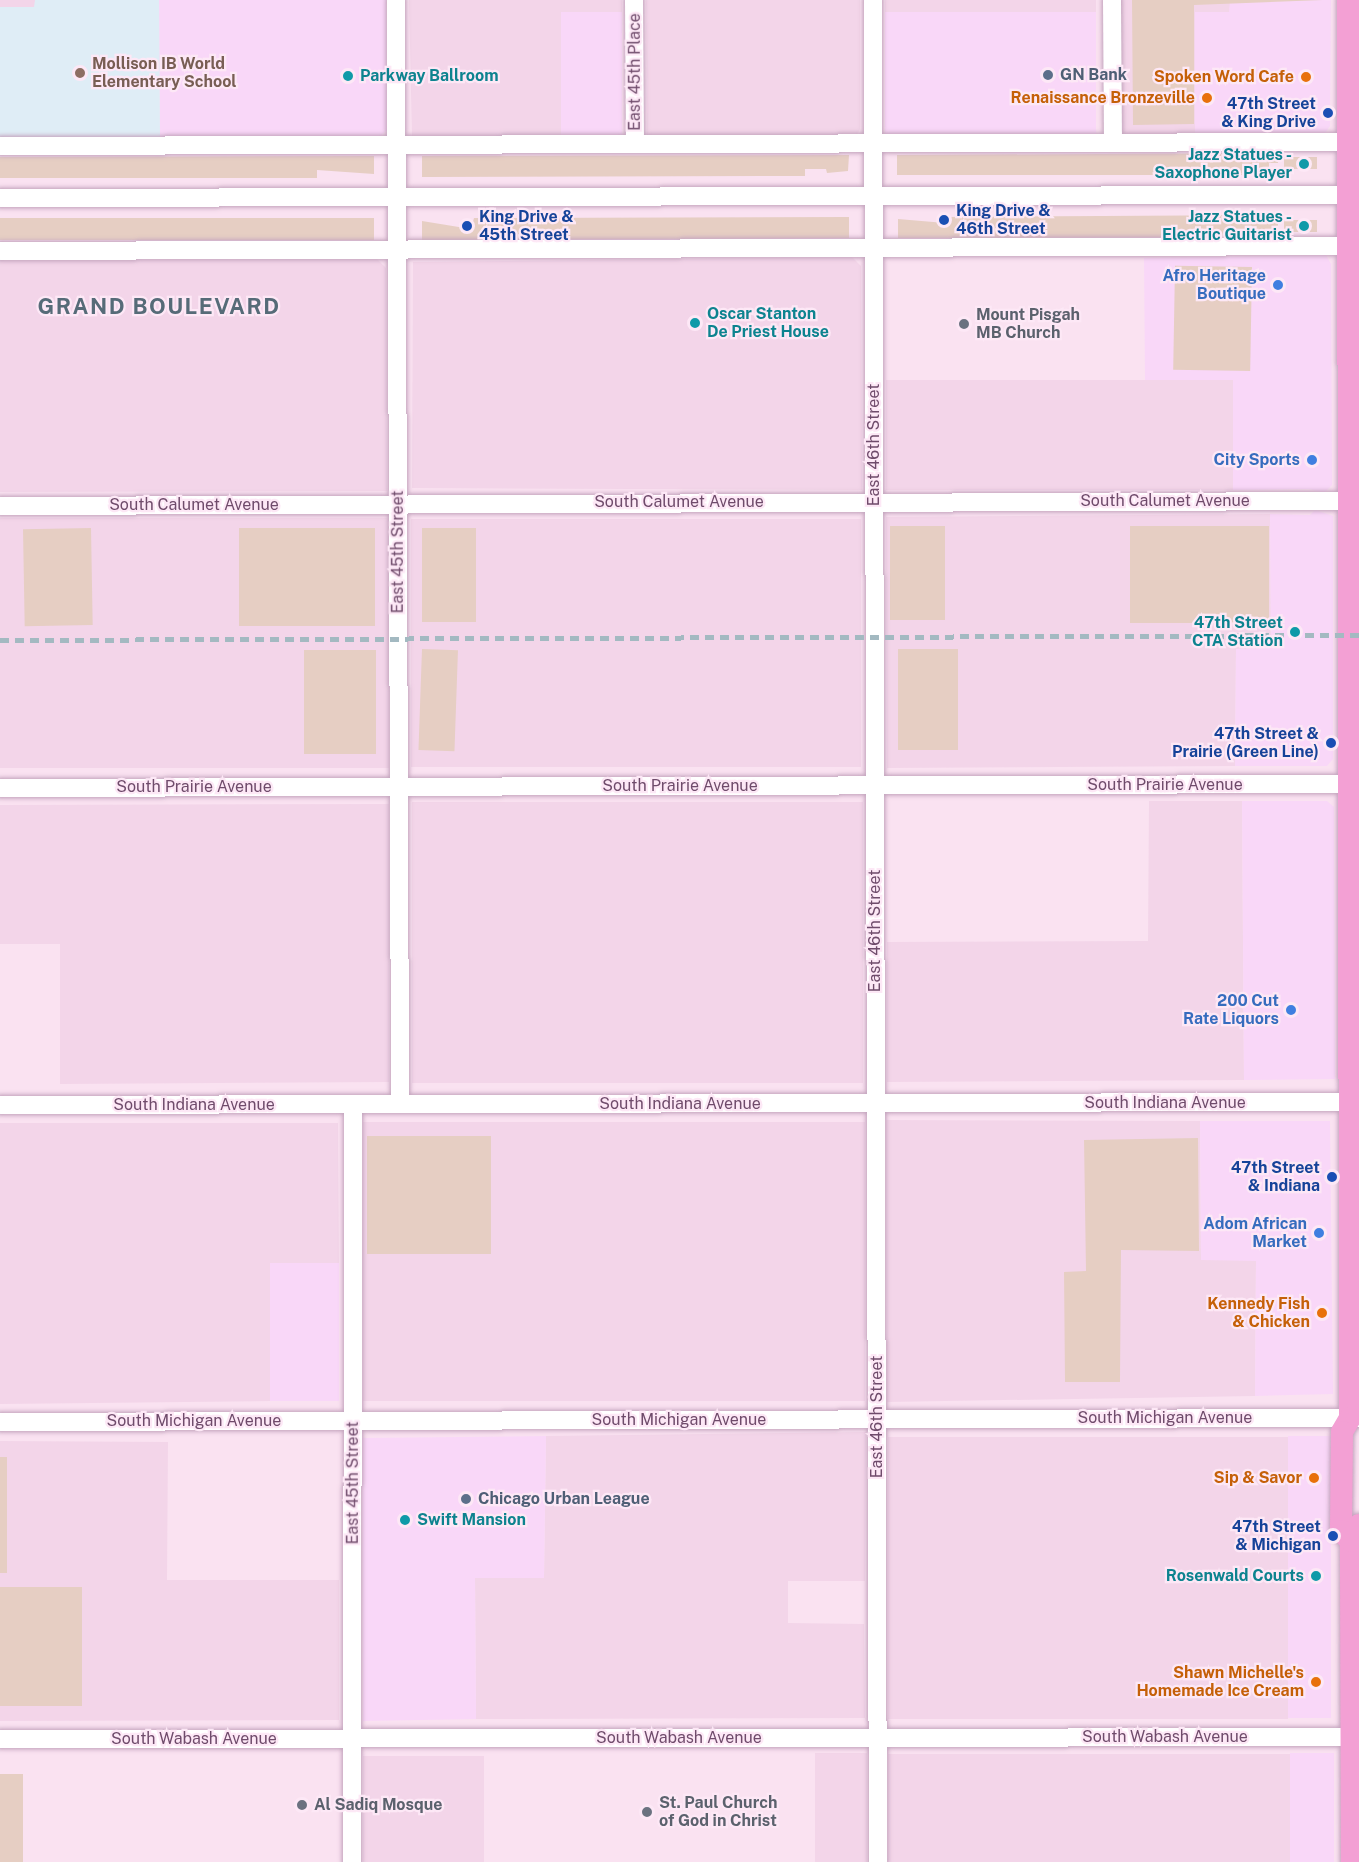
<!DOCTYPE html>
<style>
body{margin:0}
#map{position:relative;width:1359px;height:1862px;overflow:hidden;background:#fae2f1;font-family:"Public Sans",sans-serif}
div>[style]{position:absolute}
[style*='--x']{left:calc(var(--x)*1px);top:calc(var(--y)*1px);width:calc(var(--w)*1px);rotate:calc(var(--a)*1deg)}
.residential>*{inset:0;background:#f3d5e9;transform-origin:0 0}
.commercial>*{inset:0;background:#f9d7f8;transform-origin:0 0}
.education>*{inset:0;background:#dfedf6}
.green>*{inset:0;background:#e6cec3;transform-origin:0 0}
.roads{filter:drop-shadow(0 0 2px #c4a5be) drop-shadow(0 0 2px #c4a5be)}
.minor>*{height:18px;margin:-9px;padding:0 9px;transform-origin:9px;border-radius:9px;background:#fff}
.major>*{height:22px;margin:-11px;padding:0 11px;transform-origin:11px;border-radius:11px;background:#f3a0d4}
.rail>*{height:4.5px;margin-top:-2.25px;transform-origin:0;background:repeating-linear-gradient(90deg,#a3b9c1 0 9px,transparent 0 15px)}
.dots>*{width:16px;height:16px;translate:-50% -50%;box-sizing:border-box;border:3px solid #fde8f6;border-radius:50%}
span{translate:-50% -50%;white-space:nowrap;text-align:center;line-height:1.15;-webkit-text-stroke:4.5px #fde8f6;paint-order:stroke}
.education-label{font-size:16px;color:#785e54;font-weight:700}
.left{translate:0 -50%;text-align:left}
.street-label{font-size:16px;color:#6f4b6b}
.service-label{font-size:16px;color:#4e5e75;font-weight:700}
.culture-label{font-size:16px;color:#0d838f;font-weight:700}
.right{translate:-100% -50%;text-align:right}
.food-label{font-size:16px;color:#c56008;font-weight:700}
.transit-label{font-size:16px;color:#164399;font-weight:700}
.shop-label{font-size:16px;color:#366cbe;font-weight:700}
.worship-label{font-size:16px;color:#5b616d;font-weight:700}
.district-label{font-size:22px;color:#566b78;font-weight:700;letter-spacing:1.5px}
</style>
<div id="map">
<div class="residential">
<div style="left:0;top:0;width:35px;height:7px"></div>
<div style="clip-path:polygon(409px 0,622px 0,622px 12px,561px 12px,561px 138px,412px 136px)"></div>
<div style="clip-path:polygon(646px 0,860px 0,860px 129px,857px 135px,647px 137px)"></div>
<div style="left:885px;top:0;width:211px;height:13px"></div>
<div style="clip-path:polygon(1121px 0,1230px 0,1230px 12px,1195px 12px,1195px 136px,1121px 135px)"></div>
<div style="clip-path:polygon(852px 257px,861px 266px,862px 490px,412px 488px,413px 262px)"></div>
<div style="clip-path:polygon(377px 259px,386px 268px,387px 491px,0 492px,0 260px)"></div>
<div style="left:1233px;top:380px;width:110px;height:347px;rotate:90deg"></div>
<div style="clip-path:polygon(1270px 514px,1271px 648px,1236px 649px,1235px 766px,887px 768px,886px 517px)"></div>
<div style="left:389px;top:518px;width:250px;height:389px;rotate:90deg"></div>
<div style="left:411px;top:519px;width:450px;height:248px"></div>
<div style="clip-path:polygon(1149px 801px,1242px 801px,1244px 1080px,887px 1082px,887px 942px,1148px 941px)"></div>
<div style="left:863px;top:802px;width:281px;height:451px;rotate:90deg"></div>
<div style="clip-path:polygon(389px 804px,389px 1082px,60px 1084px,60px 944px,0 944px,0 805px)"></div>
<div style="clip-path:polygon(886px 1120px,1200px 1121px,1201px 1260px,1256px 1260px,1255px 1396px,887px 1402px)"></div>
<div style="left:865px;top:1122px;width:279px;height:502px;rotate:90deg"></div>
<div style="clip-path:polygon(0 1123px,338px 1123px,339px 1263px,270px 1263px,271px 1401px,0 1404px)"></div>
<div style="clip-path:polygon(866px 1432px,865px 1581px,788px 1581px,788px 1623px,864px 1624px,865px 1718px,476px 1719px,475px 1578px,544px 1578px,546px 1436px)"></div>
<div style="left:1288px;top:1437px;width:282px;height:400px;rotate:90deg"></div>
<div style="clip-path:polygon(0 1441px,168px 1442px,167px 1580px,339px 1580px,339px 1720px,0 1721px)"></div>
<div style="left:815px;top:1753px;width:52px;height:109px"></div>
<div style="left:888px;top:1754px;width:402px;height:108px"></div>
<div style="left:363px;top:1756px;width:121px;height:106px"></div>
</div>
<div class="commercial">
<div style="clip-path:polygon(159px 0,386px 0,387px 130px,378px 138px,160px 140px)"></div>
<div style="clip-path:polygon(1230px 0,1331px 0,1330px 126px,1325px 133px,1195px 136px,1195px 12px,1229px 12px)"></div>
<div style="left:561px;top:12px;width:61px;height:126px"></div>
<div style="left:1096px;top:12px;width:124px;height:211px;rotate:90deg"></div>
<div style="clip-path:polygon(1326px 255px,1331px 264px,1332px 485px,1324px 493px,1309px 489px,1233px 490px,1233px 380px,1145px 380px,1144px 258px)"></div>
<div style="clip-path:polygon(1315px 510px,1333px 516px,1333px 759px,1327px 766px,1235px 766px,1236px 649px,1271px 648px,1270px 514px,1310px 515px)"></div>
<div style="clip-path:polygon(1242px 801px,1327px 801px,1334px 807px,1335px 1079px,1244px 1080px)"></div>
<div style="clip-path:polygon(1200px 1121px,1330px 1121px,1333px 1394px,1255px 1396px,1256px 1261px,1201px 1260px)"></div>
<div style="left:270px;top:1263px;width:69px;height:138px"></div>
<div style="clip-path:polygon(546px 1436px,544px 1578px,475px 1578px,476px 1719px,363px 1721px,362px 1438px)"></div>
<div style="left:1331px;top:1436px;width:282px;height:43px;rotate:90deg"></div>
<div style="left:1334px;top:1753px;width:109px;height:44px;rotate:90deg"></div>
</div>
<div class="education">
<div style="clip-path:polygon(35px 0,159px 0,160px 140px,0 139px,0 7px,34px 7px)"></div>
</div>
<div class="green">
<div style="clip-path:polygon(1132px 0,1323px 0,1194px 5px,1194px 124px,1133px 125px)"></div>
<div style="clip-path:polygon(1279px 153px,1278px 163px,1269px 163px,1269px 175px,897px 175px,897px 155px)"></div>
<div style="clip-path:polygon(849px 155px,848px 171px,827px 173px,826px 169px,805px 169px,805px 176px,422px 177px,422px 156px)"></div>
<div style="clip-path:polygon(374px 156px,374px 174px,317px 170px,317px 178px,0 178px,0 157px)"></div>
<div style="left:1284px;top:157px;width:33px;height:12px"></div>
<div style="clip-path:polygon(1278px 215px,1278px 237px,898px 238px,898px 219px,945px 223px,946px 217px)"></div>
<div style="clip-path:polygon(849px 217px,849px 238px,422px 240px,422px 221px,471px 229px,474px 218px)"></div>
<div style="left:374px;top:218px;width:22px;height:374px;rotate:90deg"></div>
<div style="left:1284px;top:220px;width:33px;height:12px"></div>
<div style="left:1252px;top:267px;width:104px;height:77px;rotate:91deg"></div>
<div style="left:945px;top:526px;width:94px;height:55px;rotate:90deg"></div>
<div style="left:1130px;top:526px;width:139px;height:97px"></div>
<div style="left:91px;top:528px;width:97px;height:68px;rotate:89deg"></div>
<div style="left:239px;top:528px;width:136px;height:98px"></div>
<div style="left:422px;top:528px;width:54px;height:94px"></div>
<div style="left:422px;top:649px;width:36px;height:101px;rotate:2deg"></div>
<div style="left:898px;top:649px;width:60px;height:101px"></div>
<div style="left:304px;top:650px;width:72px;height:104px"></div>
<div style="left:491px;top:1136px;width:118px;height:124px;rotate:90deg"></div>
<div style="clip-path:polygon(1198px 1138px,1199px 1251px,1121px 1250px,1120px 1382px,1065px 1382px,1064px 1272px,1086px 1271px,1084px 1140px)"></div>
<div style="left:0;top:1457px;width:7px;height:116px"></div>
<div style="left:0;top:1587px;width:82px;height:119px"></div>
<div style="left:0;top:1774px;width:23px;height:88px"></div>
</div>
<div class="roads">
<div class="minor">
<div style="--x:396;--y:0;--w:1104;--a:89.79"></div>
<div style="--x:634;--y:0;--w:144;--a:89.6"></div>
<div style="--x:873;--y:0;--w:1862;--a:89.85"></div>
<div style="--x:1112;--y:0;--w:142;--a:89.6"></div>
<div style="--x:0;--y:146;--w:1359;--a:-0.17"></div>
<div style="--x:0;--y:198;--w:1359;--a:-0.13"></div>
<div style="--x:0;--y:251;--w:1359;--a:-0.21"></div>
<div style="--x:0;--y:506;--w:1359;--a:-0.21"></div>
<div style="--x:0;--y:788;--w:1359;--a:-0.17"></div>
<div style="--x:0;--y:1105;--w:1359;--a:-0.13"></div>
<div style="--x:0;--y:1422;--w:1359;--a:-0.17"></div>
<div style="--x:0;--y:1739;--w:1359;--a:-0.08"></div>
<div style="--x:352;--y:1862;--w:758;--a:-89.92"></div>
</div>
<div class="major">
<div style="--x:1348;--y:0;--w:1418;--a:89.92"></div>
<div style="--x:1350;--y:1418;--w:16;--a:120"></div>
<div style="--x:1342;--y:1432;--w:99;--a:90.6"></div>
<div style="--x:1341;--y:1531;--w:14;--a:45"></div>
<div style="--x:1352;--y:1862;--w:321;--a:-90.2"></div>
<div style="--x:1351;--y:1541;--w:18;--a:-63"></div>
</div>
</div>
<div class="rail">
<div style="--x:0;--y:640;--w:1359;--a:-0.21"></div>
</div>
<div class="dots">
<div style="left:80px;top:73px;background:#8d6e63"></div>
<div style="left:1048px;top:75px;background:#5c6f8a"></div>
<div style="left:348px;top:76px;background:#0f9aa8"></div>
<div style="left:1306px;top:77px;background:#e8710a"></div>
<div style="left:1207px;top:98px;background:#e8710a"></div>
<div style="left:1328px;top:113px;background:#1a4fb4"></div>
<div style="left:1304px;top:164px;background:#0f9aa8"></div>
<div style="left:944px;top:220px;background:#1a4fb4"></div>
<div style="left:467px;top:226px;background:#1a4fb4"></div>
<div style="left:1304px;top:226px;background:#0f9aa8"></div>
<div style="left:1278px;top:285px;background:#3f7fe0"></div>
<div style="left:695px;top:323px;background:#0f9aa8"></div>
<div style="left:964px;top:324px;background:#6b7280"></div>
<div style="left:1312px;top:460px;background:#3f7fe0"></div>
<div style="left:1295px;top:632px;background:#0f9aa8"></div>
<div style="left:1331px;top:743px;background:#1a4fb4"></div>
<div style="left:1291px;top:1010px;background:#3f7fe0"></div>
<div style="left:1332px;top:1177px;background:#1a4fb4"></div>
<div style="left:1319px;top:1233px;background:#3f7fe0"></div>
<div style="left:1322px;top:1313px;background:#e8710a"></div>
<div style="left:1314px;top:1478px;background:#e8710a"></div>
<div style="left:466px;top:1499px;background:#5c6f8a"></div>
<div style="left:405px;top:1520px;background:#0f9aa8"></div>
<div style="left:1333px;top:1536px;background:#1a4fb4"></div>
<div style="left:1316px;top:1576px;background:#0f9aa8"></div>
<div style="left:1316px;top:1682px;background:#e8710a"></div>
<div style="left:302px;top:1805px;background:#6b7280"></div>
<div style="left:647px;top:1812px;background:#6b7280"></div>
</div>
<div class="education-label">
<span class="left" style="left:92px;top:73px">Mollison IB World<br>Elementary School</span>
</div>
<div class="street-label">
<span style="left:635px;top:72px;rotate:-90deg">East 45th Place</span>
<span style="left:874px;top:445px;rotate:-90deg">East 46th Street</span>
<span style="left:1165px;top:501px">South Calumet Avenue</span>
<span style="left:679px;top:502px">South Calumet Avenue</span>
<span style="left:194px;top:505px">South Calumet Avenue</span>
<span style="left:398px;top:552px;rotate:-90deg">East 45th Street</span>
<span style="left:1165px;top:785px">South Prairie Avenue</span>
<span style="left:680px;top:786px">South Prairie Avenue</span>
<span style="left:194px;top:787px">South Prairie Avenue</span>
<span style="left:875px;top:931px;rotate:-90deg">East 46th Street</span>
<span style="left:1165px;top:1103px">South Indiana Avenue</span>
<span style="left:680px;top:1104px">South Indiana Avenue</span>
<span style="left:194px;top:1105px">South Indiana Avenue</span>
<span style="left:877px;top:1417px;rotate:-90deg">East 46th Street</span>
<span style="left:1165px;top:1418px">South Michigan Avenue</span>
<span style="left:679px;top:1420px">South Michigan Avenue</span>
<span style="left:194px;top:1421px">South Michigan Avenue</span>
<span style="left:353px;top:1483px;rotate:-90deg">East 45th Street</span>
<span style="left:1165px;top:1737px">South Wabash Avenue</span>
<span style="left:679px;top:1738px">South Wabash Avenue</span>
<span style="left:194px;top:1739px">South Wabash Avenue</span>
</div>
<div class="service-label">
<span class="left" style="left:1060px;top:75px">GN Bank</span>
<span class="left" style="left:478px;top:1499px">Chicago Urban League</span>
</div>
<div class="culture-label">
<span class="left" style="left:360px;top:76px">Parkway Ballroom</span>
<span class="right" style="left:1292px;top:164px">Jazz Statues -<br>Saxophone Player</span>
<span class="right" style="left:1292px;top:226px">Jazz Statues -<br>Electric Guitarist</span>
<span class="left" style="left:707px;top:323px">Oscar Stanton<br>De Priest House</span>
<span class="right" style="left:1283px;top:632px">47th Street<br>CTA Station</span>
<span class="left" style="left:417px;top:1520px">Swift Mansion</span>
<span class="right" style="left:1304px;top:1576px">Rosenwald Courts</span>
</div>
<div class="food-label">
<span class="right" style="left:1294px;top:77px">Spoken Word Cafe</span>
<span class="right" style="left:1195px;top:98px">Renaissance Bronzeville</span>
<span class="right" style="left:1310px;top:1313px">Kennedy Fish<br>&amp; Chicken</span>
<span class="right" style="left:1302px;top:1478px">Sip &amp; Savor</span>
<span class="right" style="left:1304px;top:1682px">Shawn Michelle's<br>Homemade Ice Cream</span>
</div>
<div class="transit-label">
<span class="right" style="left:1316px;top:113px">47th Street<br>&amp; King Drive</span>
<span class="left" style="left:956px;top:220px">King Drive &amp;<br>46th Street</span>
<span class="left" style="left:479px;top:226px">King Drive &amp;<br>45th Street</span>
<span class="right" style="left:1319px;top:743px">47th Street &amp;<br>Prairie (Green Line)</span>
<span class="right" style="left:1320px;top:1177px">47th Street<br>&amp; Indiana</span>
<span class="right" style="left:1321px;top:1536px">47th Street<br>&amp; Michigan</span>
</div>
<div class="shop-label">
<span class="right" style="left:1266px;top:285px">Afro Heritage<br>Boutique</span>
<span class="right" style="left:1300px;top:460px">City Sports</span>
<span class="right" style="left:1279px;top:1010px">200 Cut<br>Rate Liquors</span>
<span class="right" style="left:1307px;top:1233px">Adom African<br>Market</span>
</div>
<div class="worship-label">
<span class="left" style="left:976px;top:324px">Mount Pisgah<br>MB Church</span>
<span class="left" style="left:659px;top:1812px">St. Paul Church<br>of God in Christ</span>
<span class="left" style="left:314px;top:1805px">Al Sadiq Mosque</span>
</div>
<div class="district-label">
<span style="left:159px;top:307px">GRAND BOULEVARD</span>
</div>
</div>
